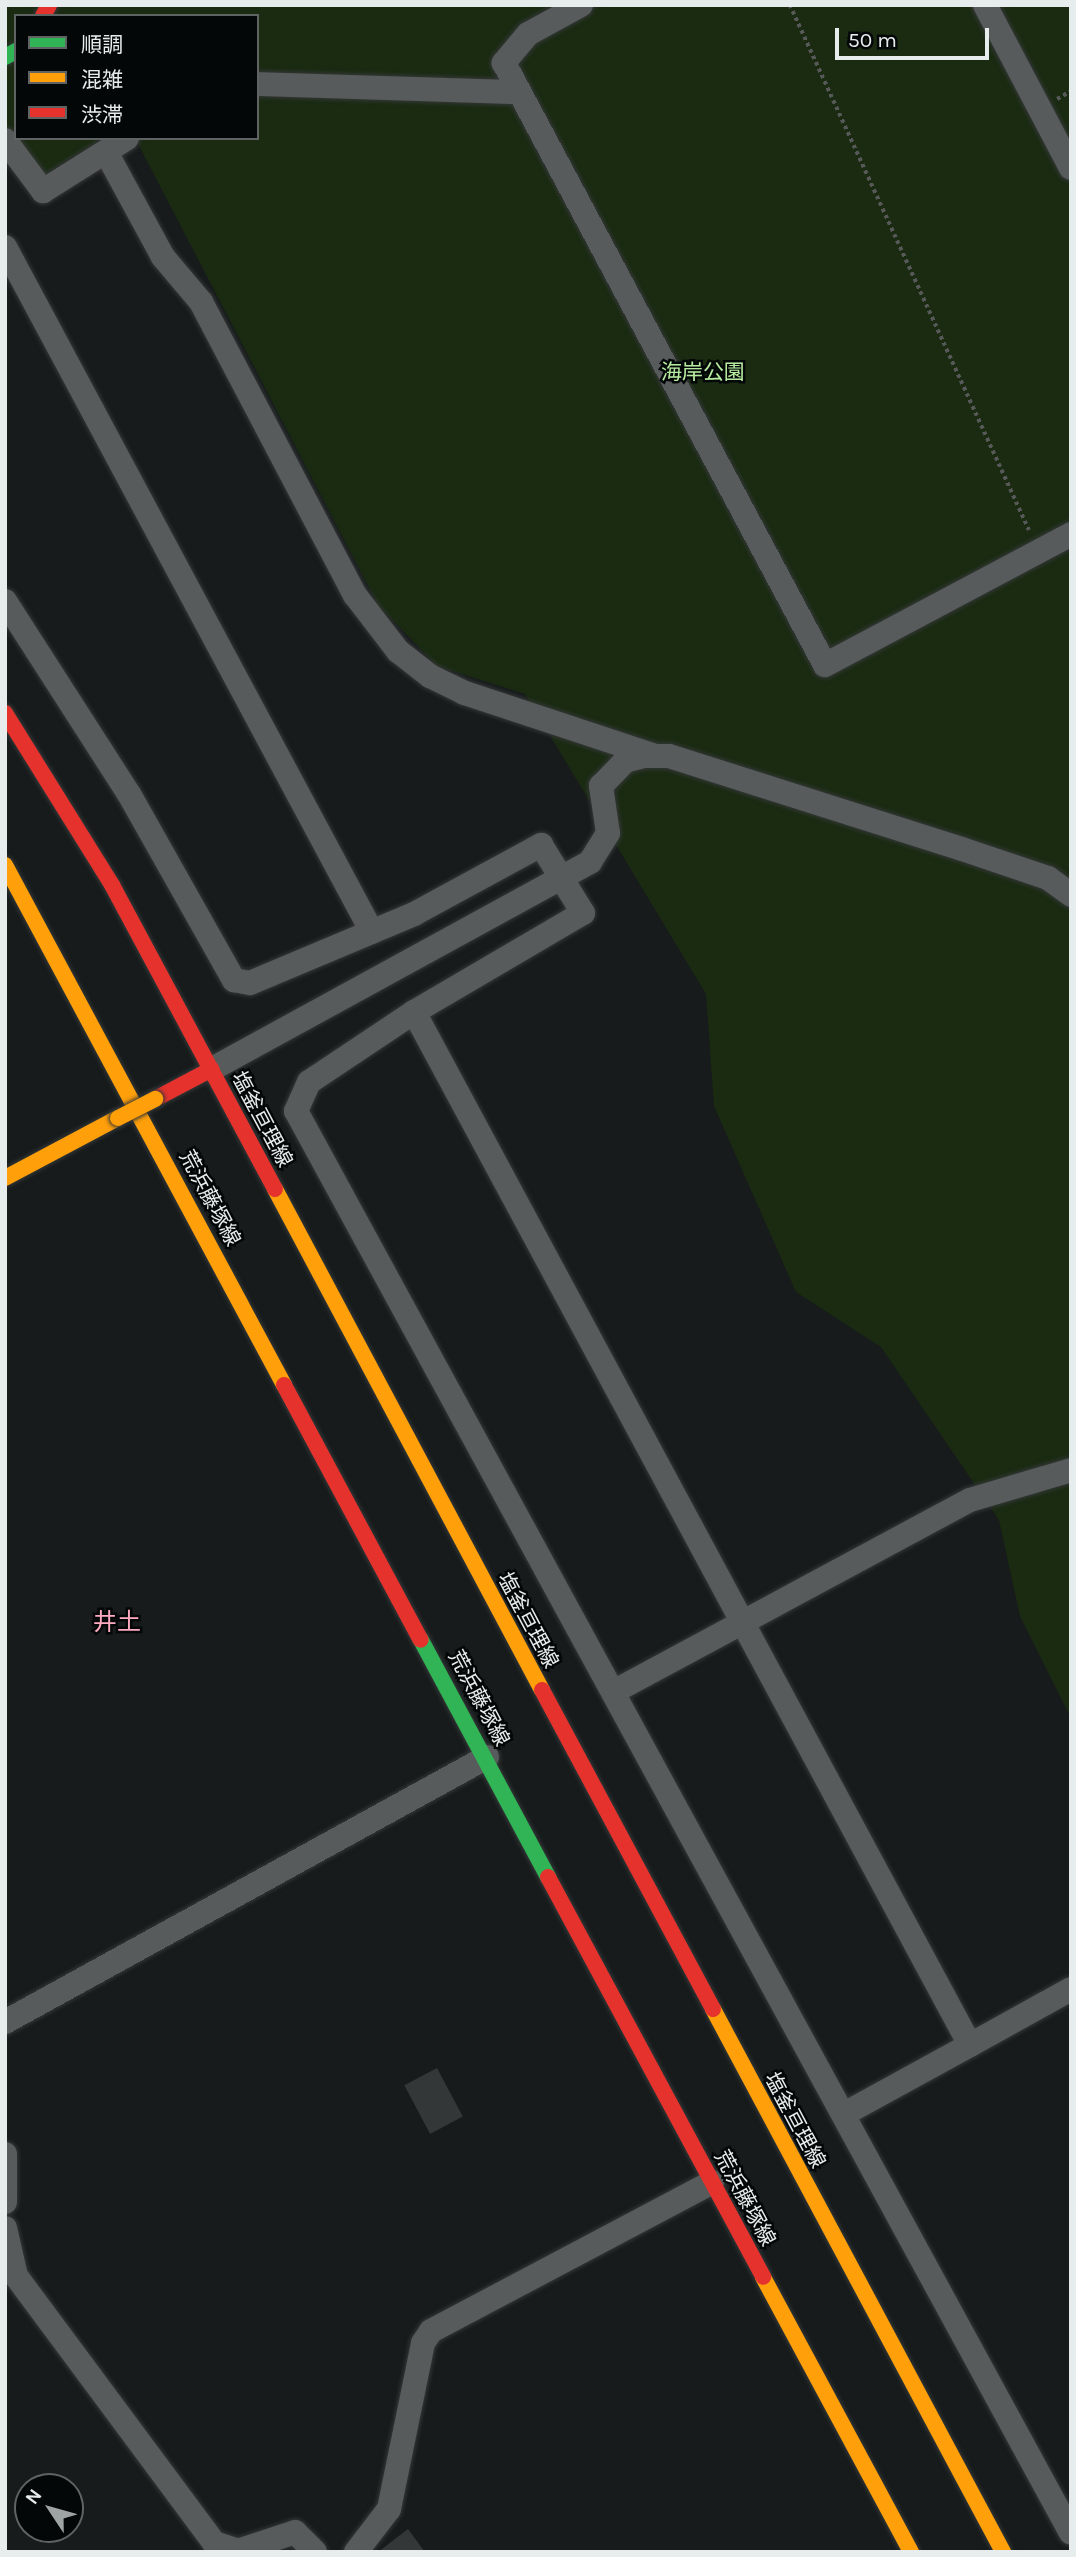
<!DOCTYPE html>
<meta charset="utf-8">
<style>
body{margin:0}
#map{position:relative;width:1076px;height:2557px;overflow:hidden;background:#171b1b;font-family:Karla,"Noto Sans JP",sans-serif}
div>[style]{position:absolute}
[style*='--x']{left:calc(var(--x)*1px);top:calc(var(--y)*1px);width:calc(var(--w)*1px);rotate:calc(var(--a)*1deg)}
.green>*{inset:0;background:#1a2b12}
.building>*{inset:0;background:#333738;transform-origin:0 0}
.path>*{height:3.5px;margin-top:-1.75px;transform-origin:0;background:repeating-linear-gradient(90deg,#575959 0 3.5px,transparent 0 7px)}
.roads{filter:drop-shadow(0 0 2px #343737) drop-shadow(0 0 2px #343737)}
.street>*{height:24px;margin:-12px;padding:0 12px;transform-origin:12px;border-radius:12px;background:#585b5b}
.fast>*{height:16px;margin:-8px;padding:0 8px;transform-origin:8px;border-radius:8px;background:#30b455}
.slow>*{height:16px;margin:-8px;padding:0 8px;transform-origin:8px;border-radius:8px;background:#ff9f0a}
.jam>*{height:16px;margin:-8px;padding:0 8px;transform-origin:8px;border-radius:8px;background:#e5322d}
.bridges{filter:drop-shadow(0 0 2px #343737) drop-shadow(0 0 2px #343737)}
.slow-bridge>*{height:16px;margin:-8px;padding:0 8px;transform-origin:8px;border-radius:8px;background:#ff9f0a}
span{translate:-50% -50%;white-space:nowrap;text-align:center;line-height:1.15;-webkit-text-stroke:5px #040707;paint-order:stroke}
.park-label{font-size:21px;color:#b7eca0}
.street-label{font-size:21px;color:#e7ecec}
.quarter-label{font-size:24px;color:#feabc1}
.frame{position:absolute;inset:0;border:7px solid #e7ecec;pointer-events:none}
.legend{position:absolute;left:14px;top:14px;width:245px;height:126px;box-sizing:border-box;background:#040707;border:2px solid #5f6363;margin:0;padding:9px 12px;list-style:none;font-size:21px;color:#e7ecec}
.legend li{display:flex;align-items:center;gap:14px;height:35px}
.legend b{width:35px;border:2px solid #5f6363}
.north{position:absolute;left:14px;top:2473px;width:70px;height:70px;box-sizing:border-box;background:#040707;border:2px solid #5f6363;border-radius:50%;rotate:306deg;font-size:19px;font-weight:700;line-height:28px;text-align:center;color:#e7ecec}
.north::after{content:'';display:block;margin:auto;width:24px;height:32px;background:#9ea3a3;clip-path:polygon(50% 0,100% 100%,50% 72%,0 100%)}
.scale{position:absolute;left:835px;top:28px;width:154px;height:32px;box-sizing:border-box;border:4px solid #e7ecec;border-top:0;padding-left:9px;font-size:21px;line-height:24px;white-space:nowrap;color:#e7ecec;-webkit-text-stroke:5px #040707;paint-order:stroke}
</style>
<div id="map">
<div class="green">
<div style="clip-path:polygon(5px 5px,1071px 5px,1071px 1718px,1020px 1616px,999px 1520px,881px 1347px,796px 1292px,714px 1106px,706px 994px,525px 694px,437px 666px,378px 605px,135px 138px,257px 138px,257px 16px,16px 16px,16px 138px,5px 125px)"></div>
<div style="clip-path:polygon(16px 138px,103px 138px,43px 176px)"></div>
</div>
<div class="building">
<div style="left:437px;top:2068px;width:55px;height:37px;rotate:62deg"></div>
<div style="clip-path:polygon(408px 2529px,425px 2552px,378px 2552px)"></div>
</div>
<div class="path">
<div style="--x:790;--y:5;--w:577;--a:65.52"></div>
<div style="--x:1057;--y:99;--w:16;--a:-30"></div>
</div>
<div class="roads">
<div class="street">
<div style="--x:581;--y:5;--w:60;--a:151.3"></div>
<div style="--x:528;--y:34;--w:38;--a:130"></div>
<div style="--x:504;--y:63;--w:682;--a:61.93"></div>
<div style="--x:825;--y:665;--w:279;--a:-28"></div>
<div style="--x:985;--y:5;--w:184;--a:62.2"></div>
<div style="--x:257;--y:84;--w:259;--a:1.8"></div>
<div style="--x:5;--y:140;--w:64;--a:53.3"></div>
<div style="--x:43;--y:191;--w:99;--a:-32.2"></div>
<div style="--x:106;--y:152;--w:119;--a:61.5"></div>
<div style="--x:163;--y:257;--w:59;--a:49.8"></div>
<div style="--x:201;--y:302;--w:331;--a:62.3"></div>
<div style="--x:355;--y:595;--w:71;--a:52.5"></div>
<div style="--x:398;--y:651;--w:41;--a:38"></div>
<div style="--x:430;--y:676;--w:39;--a:26"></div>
<div style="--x:465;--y:693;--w:197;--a:18.3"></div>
<div style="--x:5;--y:247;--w:777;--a:61.82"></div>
<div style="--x:5;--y:601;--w:229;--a:57.3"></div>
<div style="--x:129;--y:794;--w:214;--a:60.6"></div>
<div style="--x:234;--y:980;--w:16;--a:11"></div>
<div style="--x:250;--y:983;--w:178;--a:-22.8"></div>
<div style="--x:414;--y:914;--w:145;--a:-28.5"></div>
<div style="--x:541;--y:845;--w:80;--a:58.3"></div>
<div style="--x:583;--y:913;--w:196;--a:149.6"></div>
<div style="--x:414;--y:1012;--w:126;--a:146.3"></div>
<div style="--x:309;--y:1082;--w:32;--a:114"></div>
<div style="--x:296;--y:1111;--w:1619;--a:61.41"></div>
<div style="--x:414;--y:1012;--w:1173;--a:61.71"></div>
<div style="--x:970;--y:2045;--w:144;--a:151.3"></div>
<div style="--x:212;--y:1069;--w:431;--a:-28.7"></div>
<div style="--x:590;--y:862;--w:34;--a:-58"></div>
<div style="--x:608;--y:833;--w:48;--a:-98.5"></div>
<div style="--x:601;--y:786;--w:35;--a:-46"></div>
<div style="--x:625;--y:761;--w:20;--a:-15"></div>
<div style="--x:644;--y:756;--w:25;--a:0"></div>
<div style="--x:669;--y:756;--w:307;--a:17.6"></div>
<div style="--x:962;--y:849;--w:91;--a:18.6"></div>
<div style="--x:1048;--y:878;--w:29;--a:36"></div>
<div style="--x:615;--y:1691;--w:403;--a:-28.3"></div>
<div style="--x:970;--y:1500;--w:105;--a:-16.5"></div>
<div style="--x:5;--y:2022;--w:550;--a:-28.8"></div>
<div style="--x:970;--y:2045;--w:115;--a:-29"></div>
<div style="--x:5;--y:2154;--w:48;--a:90"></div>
<div style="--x:5;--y:2228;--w:49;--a:77.1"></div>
<div style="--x:16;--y:2276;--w:332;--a:53.4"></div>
<div style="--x:214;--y:2543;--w:25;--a:18"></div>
<div style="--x:238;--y:2551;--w:60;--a:-18.4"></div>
<div style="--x:295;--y:2532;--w:28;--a:45"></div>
<div style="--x:356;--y:2552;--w:54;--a:-52.5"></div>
<div style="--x:389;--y:2509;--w:169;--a:-78.4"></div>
<div style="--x:423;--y:2343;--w:14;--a:-56"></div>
<div style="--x:431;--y:2331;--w:318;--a:-27.9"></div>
</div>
<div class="fast">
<div style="--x:5;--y:57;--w:13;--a:-29"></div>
<div style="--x:421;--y:1640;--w:269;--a:61.8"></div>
</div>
<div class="slow">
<div style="--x:5;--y:865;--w:590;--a:61.78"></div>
<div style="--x:5;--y:1178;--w:128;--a:-28"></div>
<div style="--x:275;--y:1189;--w:568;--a:61.95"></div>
<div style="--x:713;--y:2009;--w:616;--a:61.89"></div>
<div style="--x:763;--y:2277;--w:312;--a:61.7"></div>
</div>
<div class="jam">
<div style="--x:43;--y:16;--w:13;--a:-61"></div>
<div style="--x:5;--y:713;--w:203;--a:58.1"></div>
<div style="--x:112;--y:885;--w:345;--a:61.8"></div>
<div style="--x:155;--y:1099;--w:64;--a:-27.8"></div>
<div style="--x:284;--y:1385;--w:289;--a:61.8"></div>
<div style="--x:542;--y:1690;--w:362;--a:61.8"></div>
<div style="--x:548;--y:1877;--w:454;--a:61.7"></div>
</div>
</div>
<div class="bridges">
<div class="slow-bridge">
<div style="--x:118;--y:1118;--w:42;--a:-27.2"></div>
</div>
</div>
<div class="park-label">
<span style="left:703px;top:372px">海岸公園</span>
</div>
<div class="street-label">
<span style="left:262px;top:1119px;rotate:62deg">塩釜亘理線</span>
<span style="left:210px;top:1198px;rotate:62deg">荒浜藤塚線</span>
<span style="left:528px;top:1620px;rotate:62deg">塩釜亘理線</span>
<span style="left:479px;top:1698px;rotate:62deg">荒浜藤塚線</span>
<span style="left:795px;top:2120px;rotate:62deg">塩釜亘理線</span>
<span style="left:745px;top:2198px;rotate:62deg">荒浜藤塚線</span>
</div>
<div class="quarter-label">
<span style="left:117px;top:1623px">井土</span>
</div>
<div class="frame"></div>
<ul class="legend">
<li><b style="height:9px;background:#30b455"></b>順調</li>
<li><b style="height:9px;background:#ff9f0a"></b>混雑</li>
<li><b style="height:9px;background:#e5322d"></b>渋滞</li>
</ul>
<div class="north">N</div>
<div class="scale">50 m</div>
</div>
